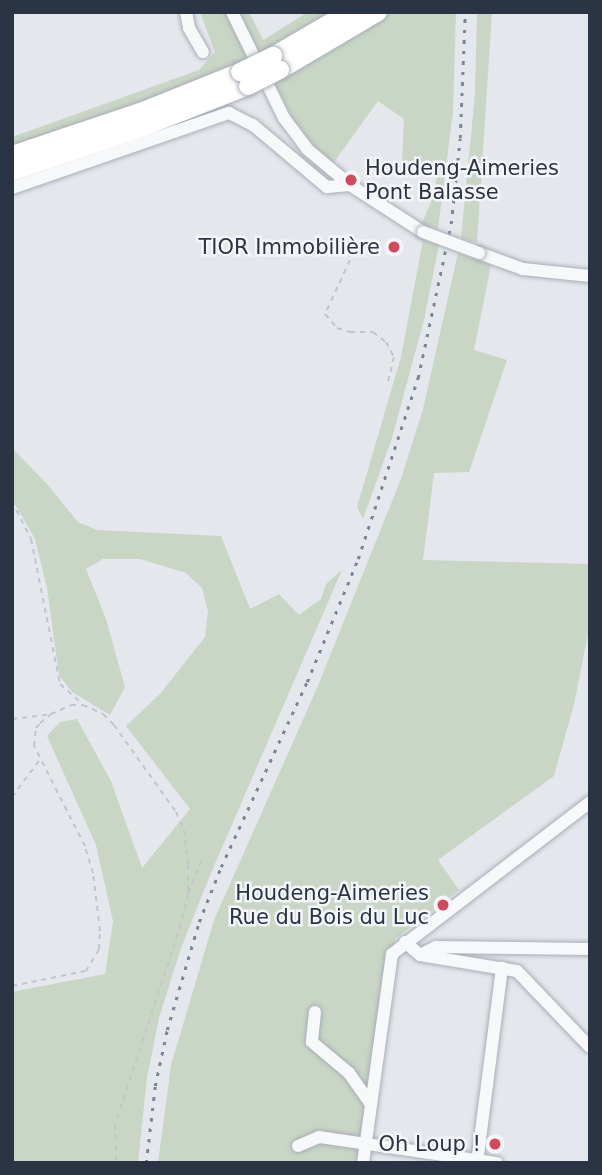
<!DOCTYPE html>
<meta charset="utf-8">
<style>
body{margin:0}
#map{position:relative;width:602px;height:1175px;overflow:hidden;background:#e4e7ec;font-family:"DejaVu Sans",sans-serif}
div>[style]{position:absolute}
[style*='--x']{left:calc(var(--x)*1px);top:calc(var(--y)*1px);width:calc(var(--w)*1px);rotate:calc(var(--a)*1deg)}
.green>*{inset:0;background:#c9d6c5}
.path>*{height:2px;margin-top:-1px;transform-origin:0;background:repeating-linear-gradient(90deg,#c2c5cb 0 5px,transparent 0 10px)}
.roads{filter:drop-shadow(0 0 2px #a9aeb7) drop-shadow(0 0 2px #a9aeb7)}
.minor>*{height:12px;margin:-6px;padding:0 6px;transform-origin:6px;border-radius:6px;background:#f7f8fa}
.highway>*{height:18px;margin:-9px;padding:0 9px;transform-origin:9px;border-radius:9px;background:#fff}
.rail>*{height:2.5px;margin-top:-1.25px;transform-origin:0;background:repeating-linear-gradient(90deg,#7d8696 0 3.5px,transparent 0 10.5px)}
.bridges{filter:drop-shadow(0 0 2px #a9aeb7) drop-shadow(0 0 2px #a9aeb7)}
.minor-bridge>*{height:12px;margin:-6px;padding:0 6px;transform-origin:6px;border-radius:6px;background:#f7f8fa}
.highway-bridge>*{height:18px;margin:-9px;padding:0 9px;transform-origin:9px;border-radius:9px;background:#fff}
.dots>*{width:19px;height:19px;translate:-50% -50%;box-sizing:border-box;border:4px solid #f4f6f9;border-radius:50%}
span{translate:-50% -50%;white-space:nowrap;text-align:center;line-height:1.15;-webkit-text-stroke:5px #f4f6f9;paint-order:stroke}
.poi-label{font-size:21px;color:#2b3445}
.left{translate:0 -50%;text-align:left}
.right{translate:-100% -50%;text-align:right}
.frame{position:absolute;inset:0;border:14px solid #2b3445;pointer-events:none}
</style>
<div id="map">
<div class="green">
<div style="clip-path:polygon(200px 12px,228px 12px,249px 57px,197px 84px,12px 150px,12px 137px,199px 70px,215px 52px)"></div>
<div style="clip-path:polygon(240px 12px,249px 12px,263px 40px,308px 12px,337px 12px,279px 47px,259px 52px)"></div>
<div style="clip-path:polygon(389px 12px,456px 12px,453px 112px,438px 229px,422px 223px,435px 193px,437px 170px,402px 162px,404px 119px,378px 101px,329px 169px,320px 152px,296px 125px,275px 84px)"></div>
<div style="clip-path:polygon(477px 12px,492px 12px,477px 243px,461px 238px,475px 94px)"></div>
<div style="clip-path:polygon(423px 240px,439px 245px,424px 320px,392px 438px,363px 519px,357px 507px,401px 357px)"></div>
<div style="clip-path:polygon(458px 253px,491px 265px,474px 350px,507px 360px,469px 472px,434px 473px,423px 560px,590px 564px,590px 624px,574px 704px,554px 776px,438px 860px,459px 890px,395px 939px,363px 1163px,158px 1163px,171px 1065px,214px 920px,317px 688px,401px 479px,423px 409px)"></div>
<div style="clip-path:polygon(12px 448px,47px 484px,78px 522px,97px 530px,221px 536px,250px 609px,279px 594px,299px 615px,321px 599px,326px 584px,342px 570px,211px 873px,181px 948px,159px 1018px,147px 1078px,138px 1163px,12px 1163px,12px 992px,105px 974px,113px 921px,96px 845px,47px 736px,60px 722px,77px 719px,111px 781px,142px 868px,190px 809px,126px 726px,160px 694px,205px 637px,208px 611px,202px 588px,186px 573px,140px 559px,103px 559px,86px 569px,106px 619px,125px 687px,110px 715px,72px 692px,59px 675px,47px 588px,35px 539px,12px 499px)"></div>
</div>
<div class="path">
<div style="--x:350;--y:260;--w:60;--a:114.8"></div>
<div style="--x:325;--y:314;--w:18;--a:49"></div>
<div style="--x:337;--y:328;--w:14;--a:17"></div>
<div style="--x:350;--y:332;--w:23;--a:0"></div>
<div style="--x:373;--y:332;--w:16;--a:38"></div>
<div style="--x:386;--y:342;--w:17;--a:62"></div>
<div style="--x:394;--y:357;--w:29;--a:104"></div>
<div style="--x:12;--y:501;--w:42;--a:63.4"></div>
<div style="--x:31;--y:539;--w:148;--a:78.7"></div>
<div style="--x:60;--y:684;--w:30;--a:42"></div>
<div style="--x:12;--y:719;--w:38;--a:-7"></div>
<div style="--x:12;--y:797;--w:49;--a:-53.4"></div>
<div style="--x:188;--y:893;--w:38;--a:-68"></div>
<div style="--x:12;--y:986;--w:76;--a:-11.5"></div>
<div style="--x:86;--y:971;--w:26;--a:-59"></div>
<div style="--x:99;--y:949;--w:18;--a:-87"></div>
<div style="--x:100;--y:931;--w:58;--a:-96.9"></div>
<div style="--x:93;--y:873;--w:28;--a:-107"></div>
<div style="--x:85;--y:846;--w:112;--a:-117"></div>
<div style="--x:34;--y:746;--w:18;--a:-84"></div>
<div style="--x:36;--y:728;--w:6;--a:-51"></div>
<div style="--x:40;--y:723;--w:14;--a:-39"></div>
<div style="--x:51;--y:714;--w:22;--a:-24"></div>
<div style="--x:71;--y:705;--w:12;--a:0"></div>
<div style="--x:83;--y:705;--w:22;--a:24"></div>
<div style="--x:103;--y:714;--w:16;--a:45"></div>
<div style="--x:114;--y:725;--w:107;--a:54.5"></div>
<div style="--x:176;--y:812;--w:20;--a:66"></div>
<div style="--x:184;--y:830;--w:35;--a:83"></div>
<div style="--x:188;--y:865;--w:29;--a:90"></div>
<div style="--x:188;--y:894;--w:31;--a:103"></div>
<div style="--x:181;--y:924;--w:212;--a:108.2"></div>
<div style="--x:115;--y:1125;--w:38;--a:88"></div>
</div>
<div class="roads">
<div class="minor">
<div style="--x:186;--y:12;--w:16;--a:79"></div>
<div style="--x:189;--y:28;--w:28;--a:60"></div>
<div style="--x:232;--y:12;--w:118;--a:63.9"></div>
<div style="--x:284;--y:118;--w:39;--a:53"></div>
<div style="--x:307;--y:149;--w:56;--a:39.9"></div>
<div style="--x:350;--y:185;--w:87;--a:32.8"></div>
<div style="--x:12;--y:188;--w:230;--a:-19.1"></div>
<div style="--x:229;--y:113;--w:27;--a:27"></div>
<div style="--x:253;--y:125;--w:97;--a:40"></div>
<div style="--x:327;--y:187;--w:23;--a:-5"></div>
<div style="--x:479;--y:253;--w:47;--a:20"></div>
<div style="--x:523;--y:269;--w:67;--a:6"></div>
<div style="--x:405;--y:942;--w:20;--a:41"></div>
<div style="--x:420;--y:955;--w:98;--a:9.4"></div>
<div style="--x:517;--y:971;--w:105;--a:46.2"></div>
<div style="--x:420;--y:955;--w:18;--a:-27"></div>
<div style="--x:436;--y:947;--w:154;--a:0.7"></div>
<div style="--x:315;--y:1012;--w:30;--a:96"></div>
<div style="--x:312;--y:1042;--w:48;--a:40"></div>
<div style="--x:349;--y:1073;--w:38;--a:55"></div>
<div style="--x:298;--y:1146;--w:23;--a:-23"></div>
<div style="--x:319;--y:1137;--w:180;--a:8.3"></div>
<div style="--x:363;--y:1163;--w:211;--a:-82.1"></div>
<div style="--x:392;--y:954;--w:250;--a:-37.5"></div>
<div style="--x:477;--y:1163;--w:197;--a:-82.7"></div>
</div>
<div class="highway">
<div style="--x:273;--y:56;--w:88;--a:-30.1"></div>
<div style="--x:280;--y:70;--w:114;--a:-30.6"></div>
<div style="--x:12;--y:155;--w:138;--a:-18.6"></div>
<div style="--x:143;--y:111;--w:105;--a:-21.9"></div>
<div style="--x:12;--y:172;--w:145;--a:-18.9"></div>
<div style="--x:149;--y:125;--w:106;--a:-21.5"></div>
</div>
</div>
<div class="rail">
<div style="--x:146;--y:1163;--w:78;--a:-83.3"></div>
<div style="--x:155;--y:1086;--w:57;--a:-77.9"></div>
<div style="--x:167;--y:1030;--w:113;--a:-73.5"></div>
<div style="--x:199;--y:922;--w:59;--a:-68.2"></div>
<div style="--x:221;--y:867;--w:204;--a:-65.1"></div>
<div style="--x:307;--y:682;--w:133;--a:-67.5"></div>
<div style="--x:358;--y:559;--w:191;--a:-71.7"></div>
<div style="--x:418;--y:378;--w:157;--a:-77.9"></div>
<div style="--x:451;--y:224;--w:86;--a:-84"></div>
<div style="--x:460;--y:138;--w:126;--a:-87.7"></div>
</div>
<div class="bridges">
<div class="minor-bridge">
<div style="--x:423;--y:232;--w:60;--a:20.6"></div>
</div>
<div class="highway-bridge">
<div style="--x:240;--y:72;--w:37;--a:-26"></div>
<div style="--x:248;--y:86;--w:36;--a:-27"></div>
</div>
</div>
<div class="dots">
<div style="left:351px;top:180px;background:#d1495b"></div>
<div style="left:394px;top:247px;background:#d1495b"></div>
<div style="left:443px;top:905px;background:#d1495b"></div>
<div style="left:495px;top:1144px;background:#d1495b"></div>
</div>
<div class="poi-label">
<span class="left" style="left:365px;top:180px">Houdeng-Aimeries<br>Pont Balasse</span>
<span class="right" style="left:380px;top:247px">TIOR Immobilière</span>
<span class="right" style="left:429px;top:905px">Houdeng-Aimeries<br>Rue du Bois du Luc</span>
<span class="right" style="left:481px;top:1144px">Oh Loup !</span>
</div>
<div class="frame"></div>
</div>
